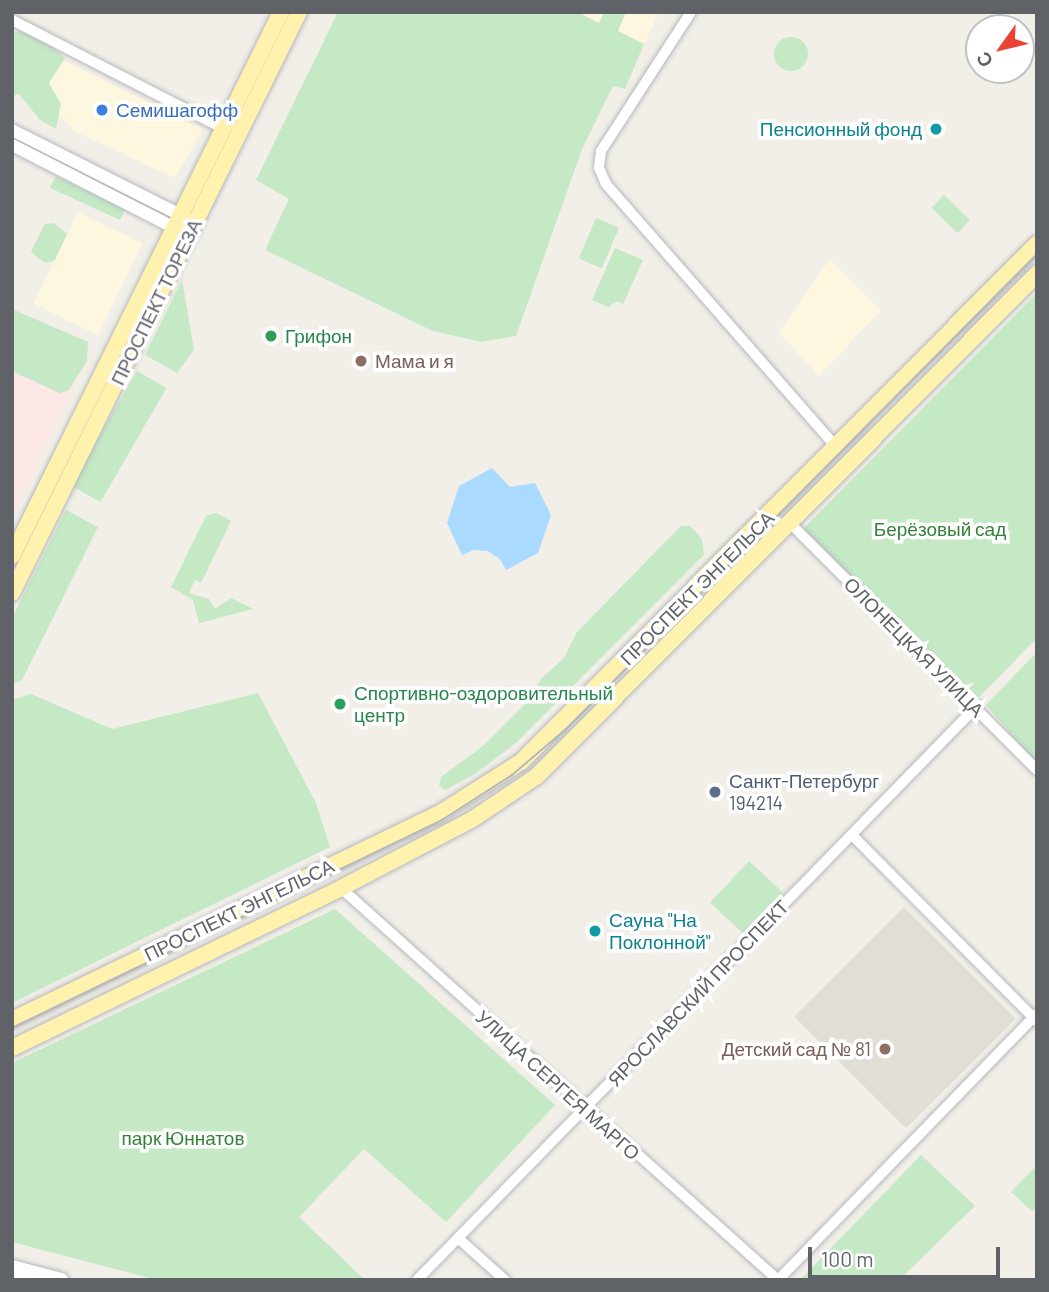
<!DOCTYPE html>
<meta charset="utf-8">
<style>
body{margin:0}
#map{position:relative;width:1049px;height:1292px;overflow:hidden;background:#f1efe8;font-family:Barlow,sans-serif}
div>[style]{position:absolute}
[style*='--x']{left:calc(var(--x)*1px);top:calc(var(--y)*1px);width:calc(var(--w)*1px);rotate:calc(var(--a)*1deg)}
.commercial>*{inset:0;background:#fef7e0;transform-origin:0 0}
.education>*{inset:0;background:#e1ded6;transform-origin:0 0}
.medical>*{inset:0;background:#fce8e6}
.green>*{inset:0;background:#c5e8c5;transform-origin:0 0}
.round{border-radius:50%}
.water>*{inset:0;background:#aadaff}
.roads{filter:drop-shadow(0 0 2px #b5b8bc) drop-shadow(0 0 2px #b5b8bc)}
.minor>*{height:10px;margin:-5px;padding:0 5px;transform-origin:5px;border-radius:5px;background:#fff}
.tertiary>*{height:12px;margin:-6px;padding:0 6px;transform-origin:6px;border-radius:6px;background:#fff}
.secondary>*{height:14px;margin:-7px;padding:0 7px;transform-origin:7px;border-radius:7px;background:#fff}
.primary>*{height:16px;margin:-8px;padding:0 8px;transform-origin:8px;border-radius:8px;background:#fff2af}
.tram>*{height:2px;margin:-1px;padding:0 1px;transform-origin:1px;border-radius:1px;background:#b6b7b8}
.dots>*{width:19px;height:19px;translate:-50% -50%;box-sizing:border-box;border:4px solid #fff;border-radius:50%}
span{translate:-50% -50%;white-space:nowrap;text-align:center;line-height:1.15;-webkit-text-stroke:7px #fff;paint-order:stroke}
.shop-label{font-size:19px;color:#366cbe}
.left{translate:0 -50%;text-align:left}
.culture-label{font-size:19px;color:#0d838f}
.right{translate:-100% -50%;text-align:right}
.street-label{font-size:19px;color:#5f6368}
.leisure-label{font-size:19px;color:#27864d}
.education-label{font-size:19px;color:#785e54}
.park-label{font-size:19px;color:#348238}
.service-label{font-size:19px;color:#4e5e75}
.frame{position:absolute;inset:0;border:14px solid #5f6368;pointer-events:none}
.north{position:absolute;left:965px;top:14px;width:70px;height:70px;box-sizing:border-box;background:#fff;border:2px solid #bfc1c3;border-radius:50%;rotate:236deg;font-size:19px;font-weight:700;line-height:28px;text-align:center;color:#5f6368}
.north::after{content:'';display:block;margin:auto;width:24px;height:32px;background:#ea4335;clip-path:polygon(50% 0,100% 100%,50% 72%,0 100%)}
.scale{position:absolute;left:808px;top:1247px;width:192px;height:32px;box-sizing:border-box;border:4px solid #5f6368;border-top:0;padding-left:9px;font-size:21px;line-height:24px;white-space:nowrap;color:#5f6368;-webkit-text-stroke:5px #fff;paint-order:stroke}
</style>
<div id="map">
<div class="commercial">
<div style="clip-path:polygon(577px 12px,659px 12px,644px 44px)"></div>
<div style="clip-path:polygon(12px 35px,203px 129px,177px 175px,172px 177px,75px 131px,55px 113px)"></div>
<div style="left:78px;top:212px;width:72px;height:102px;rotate:26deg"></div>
<div style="clip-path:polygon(830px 259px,881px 310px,819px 376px,779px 333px)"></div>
</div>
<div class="education">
<div style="left:904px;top:907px;width:158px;height:155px;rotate:45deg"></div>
</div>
<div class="medical">
<div style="clip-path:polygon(12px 320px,89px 357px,12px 516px)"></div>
</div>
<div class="green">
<div style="clip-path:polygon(338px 12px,577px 12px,599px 23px,604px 12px,626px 12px,618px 31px,644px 44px,625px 89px,613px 86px,582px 149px,516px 336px,481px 342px,433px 331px,265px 250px,289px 199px,256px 180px)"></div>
<div style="clip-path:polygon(20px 31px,46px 42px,65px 58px,49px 83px,61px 104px,56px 129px,40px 120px,19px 94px,12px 96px,12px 34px)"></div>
<div class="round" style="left:774px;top:37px;width:34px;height:34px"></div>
<div style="clip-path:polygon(56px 176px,125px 210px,120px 220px,50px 188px)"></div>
<div style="left:944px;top:195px;width:36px;height:18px;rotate:44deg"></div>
<div style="left:596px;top:218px;width:25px;height:44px;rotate:23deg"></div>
<div style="clip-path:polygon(54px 223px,67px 234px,55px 260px,45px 263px,31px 252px,45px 224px)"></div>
<div style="clip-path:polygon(615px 248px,643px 260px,623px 304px,617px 301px,608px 307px,592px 300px)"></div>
<div style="clip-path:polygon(182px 280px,194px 350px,177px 373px,145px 355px)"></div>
<div style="clip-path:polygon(1037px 293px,1037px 638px,978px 698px,965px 685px,961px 688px,803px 529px)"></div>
<div style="clip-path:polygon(12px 309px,88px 342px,87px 361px,68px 391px,59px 393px,12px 371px)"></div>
<div style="left:137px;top:371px;width:34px;height:132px;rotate:30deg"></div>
<div style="clip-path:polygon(66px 510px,98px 527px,22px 680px,12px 684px,12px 618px)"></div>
<div style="clip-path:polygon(216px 513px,231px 521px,201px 583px,195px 580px,189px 593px,209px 599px,215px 609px,231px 598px,253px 609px,199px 623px,193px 600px,171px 587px,206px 516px)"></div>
<div style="clip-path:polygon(681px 526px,690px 526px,702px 539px,704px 555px,516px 743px,475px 774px,445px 790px,439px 785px,441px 777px,483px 746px,531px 698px,541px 679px,564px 658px,577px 632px)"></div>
<div style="clip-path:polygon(1037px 652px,1037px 764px,986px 705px)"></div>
<div style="clip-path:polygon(258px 693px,316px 803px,330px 847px,12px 1003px,12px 700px,31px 694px,112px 729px)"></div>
<div style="left:749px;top:861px;width:47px;height:57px;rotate:43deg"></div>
<div style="clip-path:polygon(335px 909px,555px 1105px,446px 1222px,364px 1149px,299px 1217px,365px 1280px,157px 1280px,12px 1242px,12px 1063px)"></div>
<div style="clip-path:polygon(921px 1155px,975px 1206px,899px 1280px,800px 1280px)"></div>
<div style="clip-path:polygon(1037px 1165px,1037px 1206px,1032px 1211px,1011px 1192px)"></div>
</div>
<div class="water">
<div style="clip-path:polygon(492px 468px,510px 487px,535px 483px,551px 515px,538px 553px,506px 570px,500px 559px,488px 551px,473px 550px,462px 555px,447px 523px,459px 486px)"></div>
</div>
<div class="roads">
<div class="minor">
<div style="--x:691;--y:12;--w:166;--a:122.9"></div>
<div style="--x:601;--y:151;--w:17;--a:97"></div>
<div style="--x:599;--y:168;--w:17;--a:66"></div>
<div style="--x:606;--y:184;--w:349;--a:48.8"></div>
<div style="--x:12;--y:20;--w:238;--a:27.2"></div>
<div style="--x:791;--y:524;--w:348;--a:45"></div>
<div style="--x:852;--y:835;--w:262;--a:45.2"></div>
<div style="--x:341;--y:888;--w:587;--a:41.89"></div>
<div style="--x:458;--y:1238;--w:63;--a:41.8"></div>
<div style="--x:417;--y:1280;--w:803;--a:-45.71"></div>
<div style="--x:778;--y:1280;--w:371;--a:-45.8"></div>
</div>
<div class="tertiary">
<div style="--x:12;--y:130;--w:195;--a:26.8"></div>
<div style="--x:12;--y:145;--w:183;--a:27"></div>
<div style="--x:175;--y:228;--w:7;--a:-8"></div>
<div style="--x:15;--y:1275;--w:9;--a:32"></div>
</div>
<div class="secondary">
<div style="--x:12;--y:1267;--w:51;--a:14.9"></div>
</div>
<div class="primary">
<div style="--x:12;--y:556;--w:607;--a:-63.69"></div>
<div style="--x:12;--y:593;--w:648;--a:-63.71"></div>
<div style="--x:12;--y:1020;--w:472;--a:-25.8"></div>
<div style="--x:437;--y:815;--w:101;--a:-32.4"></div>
<div style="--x:522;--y:761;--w:730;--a:-45.11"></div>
<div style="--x:12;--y:1048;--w:366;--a:-25.9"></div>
<div style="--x:341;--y:888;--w:149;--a:-27.6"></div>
<div style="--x:473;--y:819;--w:77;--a:-33.9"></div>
<div style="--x:537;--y:776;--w:709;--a:-45.11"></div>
</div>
</div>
<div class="tram">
<div style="--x:12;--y:1028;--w:478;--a:-25.8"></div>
<div style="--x:442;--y:820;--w:83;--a:-32.7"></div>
<div style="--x:512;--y:775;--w:71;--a:-40.4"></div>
<div style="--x:566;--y:729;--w:669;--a:-45.24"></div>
</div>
<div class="dots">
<div style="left:102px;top:110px;background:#3f7fe0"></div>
<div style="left:936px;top:129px;background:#0f9aa8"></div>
<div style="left:271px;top:336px;background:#2e9e5b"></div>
<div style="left:361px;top:361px;background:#8d6e63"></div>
<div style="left:340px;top:704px;background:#2e9e5b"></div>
<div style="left:715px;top:792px;background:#5c6f8a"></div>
<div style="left:595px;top:931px;background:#0f9aa8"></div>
<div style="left:885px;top:1049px;background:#8d6e63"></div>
</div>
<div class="shop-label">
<span class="left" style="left:116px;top:110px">Семишагофф</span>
</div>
<div class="culture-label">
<span class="right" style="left:922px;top:129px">Пенсионный фонд</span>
<span class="left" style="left:609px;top:931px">Сауна "На<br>Поклонной"</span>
</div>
<div class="street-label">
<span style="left:156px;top:302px;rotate:-64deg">ПРОСПЕКТ ТОРЕЗА</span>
<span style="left:697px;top:588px;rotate:-45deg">ПРОСПЕКТ ЭНГЕЛЬСА</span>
<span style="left:914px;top:647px;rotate:45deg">ОЛОНЕЦКАЯ УЛИЦА</span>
<span style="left:239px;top:910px;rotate:-26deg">ПРОСПЕКТ ЭНГЕЛЬСА</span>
<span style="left:698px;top:993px;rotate:-46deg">ЯРОСЛАВСКИЙ ПРОСПЕКТ</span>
<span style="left:558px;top:1085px;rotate:42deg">УЛИЦА СЕРГЕЯ МАРГО</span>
</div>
<div class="leisure-label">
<span class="left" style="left:285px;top:336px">Грифон</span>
<span class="left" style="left:354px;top:704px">Спортивно-оздоровительный<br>центр</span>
</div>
<div class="education-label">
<span class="left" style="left:375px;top:361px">Мама и я</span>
<span class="right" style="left:871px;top:1049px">Детский сад № 81</span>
</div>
<div class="park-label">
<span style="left:940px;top:529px">Берёзовый сад</span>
<span style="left:183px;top:1138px">парк Юннатов</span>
</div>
<div class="service-label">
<span class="left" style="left:729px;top:792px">Санкт-Петербург<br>194214</span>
</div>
<div class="frame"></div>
<div class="north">С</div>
<div class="scale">100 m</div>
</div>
